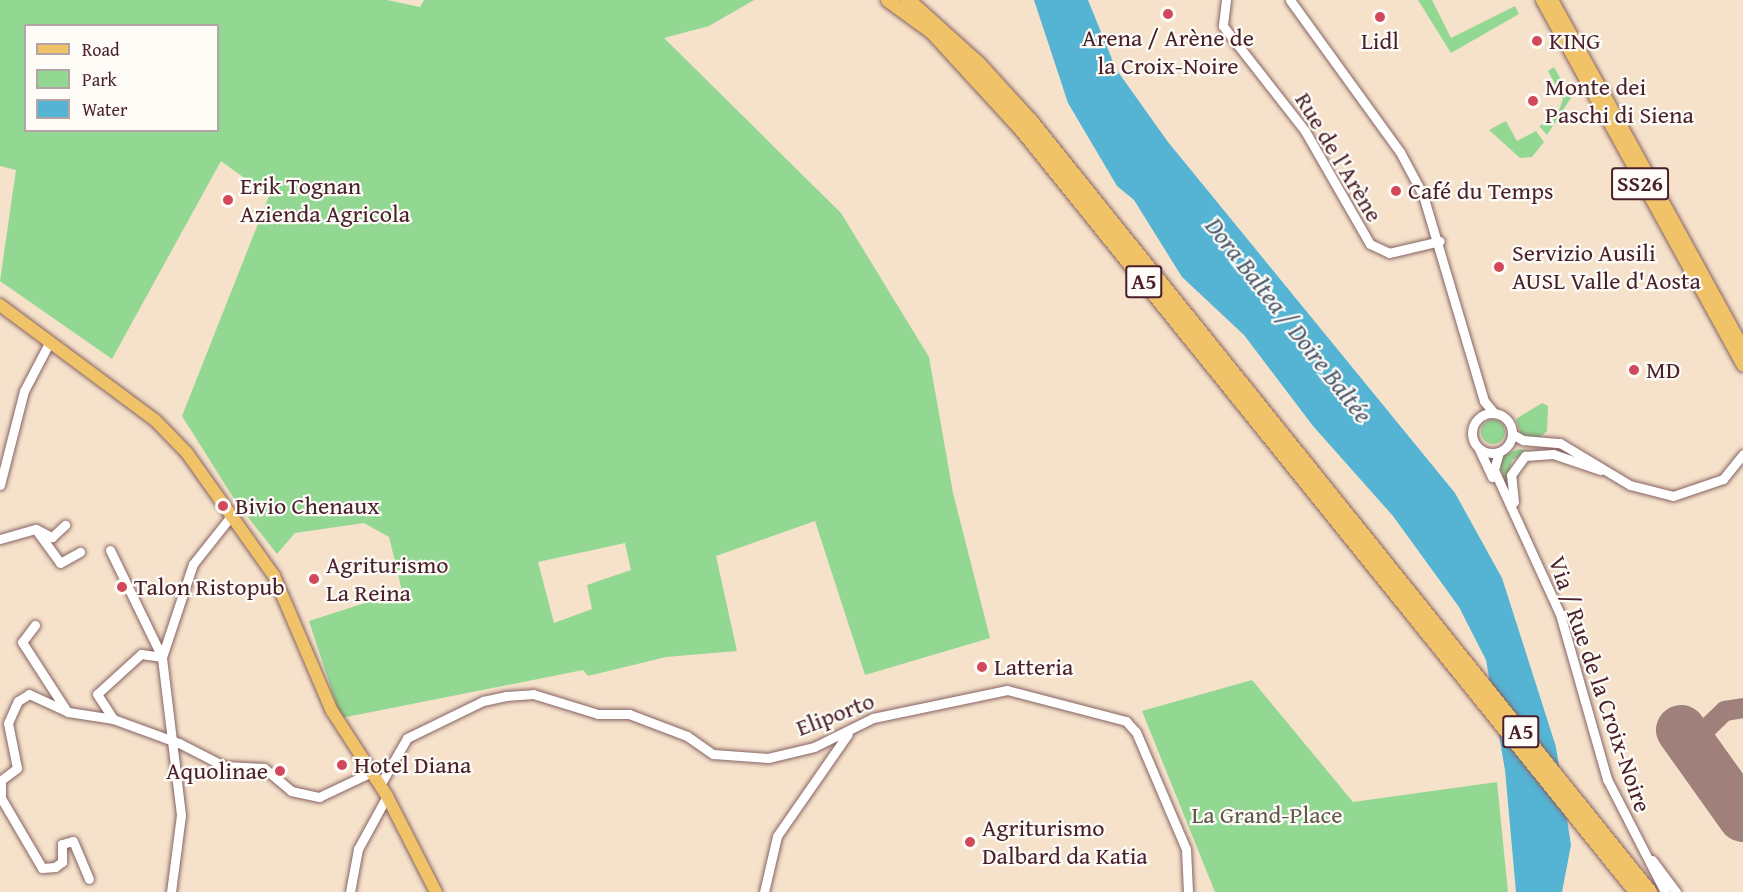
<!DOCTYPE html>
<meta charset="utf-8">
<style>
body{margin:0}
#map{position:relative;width:1743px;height:892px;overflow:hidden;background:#f6e2cb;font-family:"Gentium Book Plus",serif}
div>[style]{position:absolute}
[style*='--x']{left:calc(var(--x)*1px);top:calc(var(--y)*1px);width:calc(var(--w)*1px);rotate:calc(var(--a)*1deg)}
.green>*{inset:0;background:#92d892}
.round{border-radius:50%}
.water>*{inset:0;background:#55b3d3}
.taxiway>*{height:20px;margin:-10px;padding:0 10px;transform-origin:10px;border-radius:10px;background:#a0807b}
.runway>*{height:50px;margin:-25px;padding:0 25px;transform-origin:25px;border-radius:25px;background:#a0807b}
.roads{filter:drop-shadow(0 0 2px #866363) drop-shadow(0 0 2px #866363)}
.minor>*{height:9px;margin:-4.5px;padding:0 4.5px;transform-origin:4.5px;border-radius:4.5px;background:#fff}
.minor>.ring{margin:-4.5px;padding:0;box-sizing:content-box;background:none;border:9px solid #fff;border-radius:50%}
.major>*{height:12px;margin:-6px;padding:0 6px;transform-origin:6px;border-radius:6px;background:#f0c369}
.highway>*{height:14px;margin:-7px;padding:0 7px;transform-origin:7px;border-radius:7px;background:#f0c369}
.dots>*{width:16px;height:16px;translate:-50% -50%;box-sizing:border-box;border:3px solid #fdfcf7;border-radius:50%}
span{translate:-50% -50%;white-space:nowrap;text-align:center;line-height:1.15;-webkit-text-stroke:4.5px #fdfcf7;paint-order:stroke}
.shield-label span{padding:2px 4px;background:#fdfcf7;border:2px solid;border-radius:4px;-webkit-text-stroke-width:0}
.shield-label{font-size:22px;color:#4a1f2b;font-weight:700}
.poi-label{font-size:24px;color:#4a1f2b}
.left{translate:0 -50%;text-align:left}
.right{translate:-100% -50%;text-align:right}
.street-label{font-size:24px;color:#4a1f2b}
.park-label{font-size:24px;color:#60564a}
.water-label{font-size:26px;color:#4e5a6e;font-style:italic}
.legend{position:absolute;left:24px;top:24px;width:195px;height:108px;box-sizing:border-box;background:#fdfcf7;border:2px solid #b5a4a5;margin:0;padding:8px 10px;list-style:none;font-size:18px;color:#4a1f2b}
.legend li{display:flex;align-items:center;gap:12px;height:30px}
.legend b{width:30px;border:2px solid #b5a4a5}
</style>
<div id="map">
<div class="green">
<div style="clip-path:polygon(evenodd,0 0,387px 0,420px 7px,424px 0,754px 0,709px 26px,664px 38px,841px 213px,929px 357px,953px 493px,990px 638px,865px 675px,815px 521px,716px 556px,737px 651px,666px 657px,588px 676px,583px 670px,341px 718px,309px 621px,402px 591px,389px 537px,364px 523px,295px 533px,277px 554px,236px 502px,182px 416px,269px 196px,221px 161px,112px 359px,0 281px,16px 170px,0 166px,0 0,26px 26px,218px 26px,218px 130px,26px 130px,26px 26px,0 0,625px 543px,631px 570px,587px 585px,592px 609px,554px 623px,538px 562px,625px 543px)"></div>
<div style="clip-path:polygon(1418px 0,1432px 0,1451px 38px,1515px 6px,1519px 14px,1451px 53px)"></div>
<div style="clip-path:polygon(1554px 67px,1571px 98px,1547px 135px,1539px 126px,1556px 118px,1563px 99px,1548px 71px)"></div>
<div style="clip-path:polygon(1506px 121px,1517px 141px,1536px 131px,1544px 142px,1532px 157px,1520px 158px,1489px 130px)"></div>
<div style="clip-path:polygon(1542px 403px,1548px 406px,1547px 431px,1539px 438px,1522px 437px,1516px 419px)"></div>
<div class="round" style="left:1481px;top:420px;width:24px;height:24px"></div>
<div style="clip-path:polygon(1519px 449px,1528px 451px,1512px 460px,1506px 486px,1498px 458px)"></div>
<div style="clip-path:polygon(1252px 680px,1353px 802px,1497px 782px,1508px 892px,1215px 892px,1142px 711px)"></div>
</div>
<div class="water">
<div style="clip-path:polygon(1034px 0,1088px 0,1116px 69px,1168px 142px,1455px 493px,1502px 578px,1556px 747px,1571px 845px,1562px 892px,1516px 892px,1505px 770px,1486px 660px,1459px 607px,1393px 516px,1313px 426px,1244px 335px,1182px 277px,1134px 200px,1117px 186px,1068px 103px)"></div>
</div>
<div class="taxiway">
<div style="--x:1710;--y:771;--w:24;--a:-112"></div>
<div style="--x:1701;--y:749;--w:18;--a:-81"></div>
<div style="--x:1704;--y:731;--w:29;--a:-44"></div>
<div style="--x:1725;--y:711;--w:18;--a:-9"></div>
</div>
<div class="runway">
<div style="--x:1681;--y:730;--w:107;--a:54.5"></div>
</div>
<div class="roads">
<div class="minor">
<div style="--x:1226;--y:0;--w:26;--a:97"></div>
<div style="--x:1223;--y:26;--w:133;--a:52"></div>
<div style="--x:1305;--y:131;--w:130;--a:60.1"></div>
<div style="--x:1370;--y:244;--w:21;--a:25"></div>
<div style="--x:1389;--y:253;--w:52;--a:-13.2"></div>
<div style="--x:1290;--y:0;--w:188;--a:54.1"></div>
<div style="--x:1400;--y:152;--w:49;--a:61.9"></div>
<div style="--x:1423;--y:195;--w:215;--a:73.5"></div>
<div style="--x:1484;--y:401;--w:16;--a:50"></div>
<div class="ring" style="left:1472px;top:413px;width:31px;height:31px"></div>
<div style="--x:1512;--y:434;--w:13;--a:29"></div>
<div style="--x:1523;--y:440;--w:37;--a:5"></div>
<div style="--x:1560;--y:443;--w:82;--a:31"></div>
<div style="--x:1630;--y:485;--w:44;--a:14.3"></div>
<div style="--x:1673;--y:496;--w:53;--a:-18.8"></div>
<div style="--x:1723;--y:479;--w:32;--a:-51"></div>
<div style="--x:1479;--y:449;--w:31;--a:65"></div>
<div style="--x:1499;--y:452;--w:19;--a:106"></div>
<div style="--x:1494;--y:470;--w:158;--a:65.4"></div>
<div style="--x:1560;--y:614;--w:172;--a:74.1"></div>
<div style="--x:1607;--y:779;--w:127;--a:62.8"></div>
<div style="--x:0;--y:485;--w:97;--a:-75.7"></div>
<div style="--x:24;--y:391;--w:52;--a:-62.4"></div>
<div style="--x:1514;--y:502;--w:27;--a:-96"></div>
<div style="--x:1511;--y:475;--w:24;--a:-54"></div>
<div style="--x:1525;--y:456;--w:28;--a:-4"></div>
<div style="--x:1553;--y:454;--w:50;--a:18.8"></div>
<div style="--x:37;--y:531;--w:39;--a:54"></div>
<div style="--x:60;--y:563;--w:23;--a:-29"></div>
<div style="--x:0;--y:539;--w:37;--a:-16"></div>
<div style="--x:36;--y:529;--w:18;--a:27"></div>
<div style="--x:52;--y:537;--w:18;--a:-43"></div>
<div style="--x:110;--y:550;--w:119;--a:64.1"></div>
<div style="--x:162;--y:657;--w:21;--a:-172"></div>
<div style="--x:141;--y:654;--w:59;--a:137.7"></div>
<div style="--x:97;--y:694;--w:30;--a:57"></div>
<div style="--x:35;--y:625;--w:21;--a:127"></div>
<div style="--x:22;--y:642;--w:81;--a:57.1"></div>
<div style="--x:0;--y:781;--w:21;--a:-37"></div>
<div style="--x:17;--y:768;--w:46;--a:-101.3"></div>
<div style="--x:8;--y:723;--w:24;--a:-66"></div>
<div style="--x:18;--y:701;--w:13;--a:-32"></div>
<div style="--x:29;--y:694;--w:43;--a:24.8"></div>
<div style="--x:68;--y:712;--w:46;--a:8.8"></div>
<div style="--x:113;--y:719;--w:70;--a:20"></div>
<div style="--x:179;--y:743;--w:51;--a:27.1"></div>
<div style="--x:224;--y:766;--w:40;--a:2.9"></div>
<div style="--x:264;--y:768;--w:35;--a:40"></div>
<div style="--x:291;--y:791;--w:29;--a:12"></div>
<div style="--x:319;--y:797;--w:59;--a:-25.3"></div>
<div style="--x:1;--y:781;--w:17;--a:90"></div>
<div style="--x:1;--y:798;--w:81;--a:59.6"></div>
<div style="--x:42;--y:868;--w:13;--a:-4"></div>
<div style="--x:55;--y:867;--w:9;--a:-36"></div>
<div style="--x:62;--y:862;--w:18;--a:-90"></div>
<div style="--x:62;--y:844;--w:11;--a:-15"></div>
<div style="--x:73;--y:841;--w:41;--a:67.2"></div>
<div style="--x:380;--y:785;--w:54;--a:-60.1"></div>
<div style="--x:407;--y:738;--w:85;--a:-26"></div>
<div style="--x:483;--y:701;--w:24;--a:-12"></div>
<div style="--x:506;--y:696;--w:27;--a:-4"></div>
<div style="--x:533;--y:694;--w:68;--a:17.1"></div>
<div style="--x:598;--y:714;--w:31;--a:0"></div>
<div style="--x:629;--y:714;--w:62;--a:20.8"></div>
<div style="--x:687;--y:736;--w:32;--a:35"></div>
<div style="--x:713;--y:754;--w:55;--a:4.2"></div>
<div style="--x:768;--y:758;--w:47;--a:-13.4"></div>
<div style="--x:814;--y:747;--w:66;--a:-26.2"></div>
<div style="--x:873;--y:718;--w:137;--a:-11.8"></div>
<div style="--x:1007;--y:690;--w:123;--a:14.6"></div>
<div style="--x:1126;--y:721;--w:15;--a:48"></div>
<div style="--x:1136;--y:732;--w:127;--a:66.9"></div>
<div style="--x:1186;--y:849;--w:43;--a:87.3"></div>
<div style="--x:1652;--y:860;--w:40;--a:53"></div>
<div style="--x:171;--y:892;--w:78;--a:-82.6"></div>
<div style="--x:181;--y:815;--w:159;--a:-96.9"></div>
<div style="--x:162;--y:657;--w:98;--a:-71.6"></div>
<div style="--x:193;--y:564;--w:61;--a:-51.6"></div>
<div style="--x:350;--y:892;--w:44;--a:-79.5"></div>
<div style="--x:358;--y:849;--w:60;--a:-61.3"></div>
<div style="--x:764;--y:892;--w:57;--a:-76.9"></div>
<div style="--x:777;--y:836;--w:124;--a:-55.2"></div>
</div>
<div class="major">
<div style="--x:1542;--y:0;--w:417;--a:61.2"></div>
<div style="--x:1552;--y:0;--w:397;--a:61.2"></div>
<div style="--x:0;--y:305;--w:193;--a:36.6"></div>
<div style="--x:155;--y:420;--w:46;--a:45.9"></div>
<div style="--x:187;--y:453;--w:151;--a:54.7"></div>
<div style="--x:274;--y:576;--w:147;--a:66.8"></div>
<div style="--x:332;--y:711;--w:101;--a:57.1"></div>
<div style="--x:387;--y:796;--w:108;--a:63"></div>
</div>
<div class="highway">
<div style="--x:888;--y:0;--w:54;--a:36"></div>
<div style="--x:932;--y:32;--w:132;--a:47.5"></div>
<div style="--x:1021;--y:129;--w:980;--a:51.13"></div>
<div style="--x:908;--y:0;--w:94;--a:42"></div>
<div style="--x:978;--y:63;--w:79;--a:47.6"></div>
<div style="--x:1031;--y:121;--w:989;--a:51.24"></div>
</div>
</div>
<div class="dots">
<div style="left:1168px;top:14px;background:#d1495b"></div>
<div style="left:1380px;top:17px;background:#d1495b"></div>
<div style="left:1537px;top:41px;background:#d1495b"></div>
<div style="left:1533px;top:101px;background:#d1495b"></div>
<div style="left:1396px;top:191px;background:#d1495b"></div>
<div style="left:228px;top:200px;background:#d1495b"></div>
<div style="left:1499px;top:267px;background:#d1495b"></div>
<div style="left:1634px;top:370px;background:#d1495b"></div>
<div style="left:223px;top:506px;background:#d1495b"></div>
<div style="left:314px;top:579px;background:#d1495b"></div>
<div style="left:122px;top:587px;background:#d1495b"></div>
<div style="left:982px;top:667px;background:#d1495b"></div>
<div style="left:342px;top:765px;background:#d1495b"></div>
<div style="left:280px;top:771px;background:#d1495b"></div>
<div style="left:970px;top:842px;background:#d1495b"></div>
</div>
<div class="shield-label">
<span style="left:1640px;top:184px">SS26</span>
<span style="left:1144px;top:282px">A5</span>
<span style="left:1521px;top:732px">A5</span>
</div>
<div class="poi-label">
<span style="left:1168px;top:52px">Arena / Arène de<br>la Croix-Noire</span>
<span style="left:1380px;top:41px">Lidl</span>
<span class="left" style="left:1549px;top:41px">KING</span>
<span class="left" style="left:1545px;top:101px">Monte dei<br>Paschi di Siena</span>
<span class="left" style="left:240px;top:200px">Erik Tognan<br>Azienda Agricola</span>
<span class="left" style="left:1408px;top:191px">Café du Temps</span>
<span class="left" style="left:1512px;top:267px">Servizio Ausili<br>AUSL Valle d'Aosta</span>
<span class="left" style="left:1646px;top:370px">MD</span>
<span class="left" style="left:235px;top:506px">Bivio Chenaux</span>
<span class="left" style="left:326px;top:579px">Agriturismo<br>La Reina</span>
<span class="left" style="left:134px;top:587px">Talon Ristopub</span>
<span class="left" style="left:994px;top:667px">Latteria</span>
<span class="left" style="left:354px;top:765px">Hotel Diana</span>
<span class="right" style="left:268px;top:771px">Aquolinae</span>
<span class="left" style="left:982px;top:842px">Agriturismo<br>Dalbard da Katia</span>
</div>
<div class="street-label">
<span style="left:1339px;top:157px;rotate:59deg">Rue de l'Arène</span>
<span style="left:1600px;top:684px;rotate:71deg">Via / Rue de la Croix-Noire</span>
<span style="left:835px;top:714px;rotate:-21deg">Eliporto</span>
</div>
<div class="park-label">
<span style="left:1267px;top:815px">La Grand-Place</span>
</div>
<div class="water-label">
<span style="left:1289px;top:320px;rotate:52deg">Dora Baltea / Doire Baltée</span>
</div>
<ul class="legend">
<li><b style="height:8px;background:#f0c369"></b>Road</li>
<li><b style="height:16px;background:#92d892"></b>Park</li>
<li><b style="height:16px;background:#55b3d3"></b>Water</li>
</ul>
</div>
